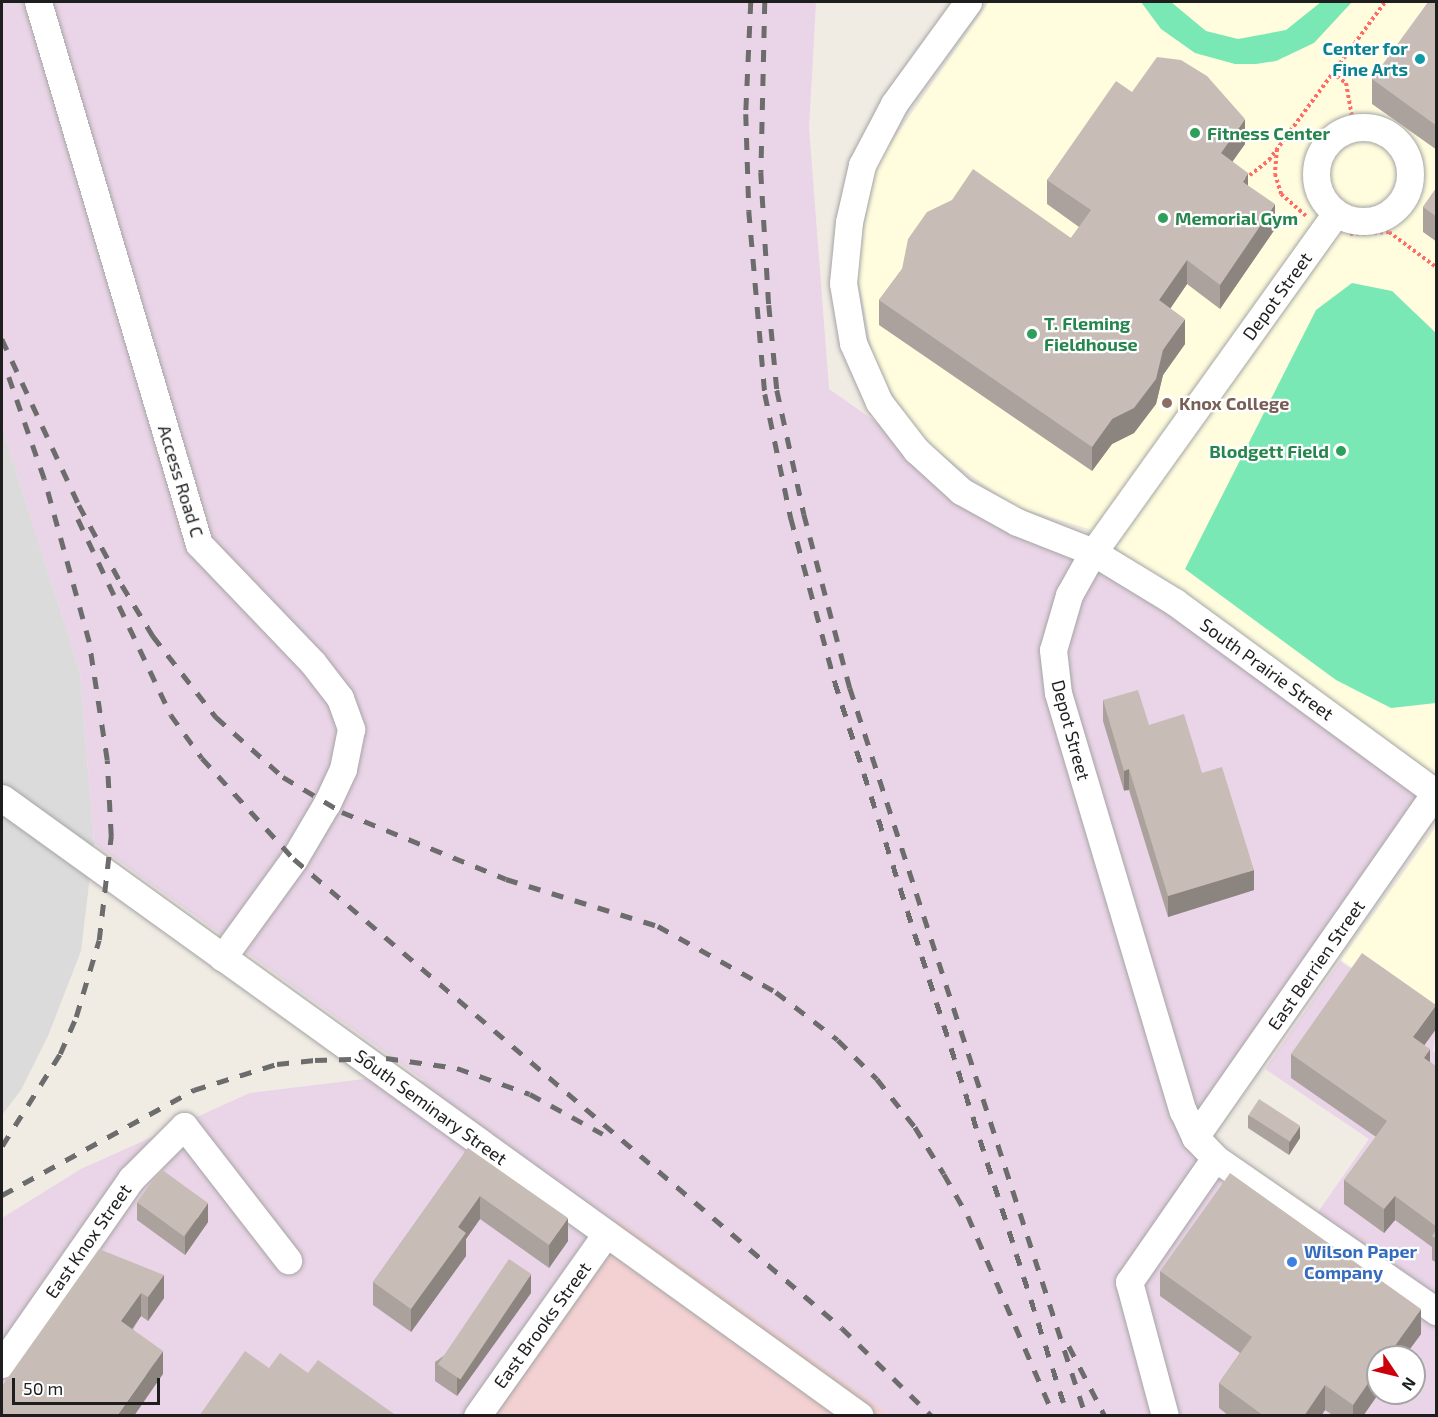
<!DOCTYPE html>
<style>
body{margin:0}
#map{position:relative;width:1438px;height:1417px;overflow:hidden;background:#f0ebe3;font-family:"Exo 2",sans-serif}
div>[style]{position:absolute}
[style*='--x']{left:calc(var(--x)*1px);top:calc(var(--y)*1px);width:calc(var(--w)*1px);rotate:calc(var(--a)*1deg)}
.residential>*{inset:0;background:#dcdbdb}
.commercial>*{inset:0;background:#f3d0d1}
.industrial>*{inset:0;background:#ead4e7}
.education>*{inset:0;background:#fffddd}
.pitch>*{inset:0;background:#79e8b5}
.path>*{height:4px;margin-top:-2px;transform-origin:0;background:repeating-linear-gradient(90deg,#ff6b65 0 3px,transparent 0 6px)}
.roads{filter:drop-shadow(0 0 2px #a5a5a5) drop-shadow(0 0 2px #a5a5a5)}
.minor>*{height:27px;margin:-13.5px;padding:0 13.5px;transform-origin:13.5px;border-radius:13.5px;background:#fff}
.minor>.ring{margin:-13.5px;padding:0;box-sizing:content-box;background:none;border:27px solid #fff;border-radius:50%}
.rail>*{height:4.5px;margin-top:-2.25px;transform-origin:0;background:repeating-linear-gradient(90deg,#6c6c6c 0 12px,transparent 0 24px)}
.wall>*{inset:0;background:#aca29d}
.shaded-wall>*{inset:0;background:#8c847f;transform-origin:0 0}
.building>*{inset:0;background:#c8bcb6;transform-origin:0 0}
.dots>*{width:16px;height:16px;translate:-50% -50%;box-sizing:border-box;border:3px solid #fff;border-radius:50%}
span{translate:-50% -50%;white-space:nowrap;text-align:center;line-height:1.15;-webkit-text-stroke:4.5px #fff;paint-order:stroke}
.culture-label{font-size:18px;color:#0d838f;font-weight:700}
.right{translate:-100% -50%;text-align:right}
.leisure-label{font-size:18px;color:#27864d;font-weight:700}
.left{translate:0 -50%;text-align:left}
.street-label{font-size:18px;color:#1e1e1e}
.education-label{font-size:18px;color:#785e54;font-weight:700}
.shop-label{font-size:18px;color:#366cbe;font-weight:700}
.frame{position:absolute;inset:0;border:3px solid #1e1e1e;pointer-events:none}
.north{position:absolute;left:1366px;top:1345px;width:60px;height:60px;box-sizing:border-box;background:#fff;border:2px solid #a5a5a5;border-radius:50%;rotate:125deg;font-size:16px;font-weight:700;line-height:24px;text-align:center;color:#1e1e1e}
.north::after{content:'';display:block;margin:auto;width:21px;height:27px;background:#cc000d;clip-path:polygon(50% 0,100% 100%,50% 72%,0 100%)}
.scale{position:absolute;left:12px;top:1378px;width:148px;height:27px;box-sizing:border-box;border:3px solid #1e1e1e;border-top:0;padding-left:8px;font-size:18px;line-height:21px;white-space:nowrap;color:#1e1e1e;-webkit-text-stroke:4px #fff;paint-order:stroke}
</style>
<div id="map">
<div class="residential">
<div style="clip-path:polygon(2px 427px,80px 672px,94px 843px,81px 951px,48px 1036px,21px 1090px,2px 1115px)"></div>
</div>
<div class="commercial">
<div style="clip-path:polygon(617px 1219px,890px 1415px,477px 1416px)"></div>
</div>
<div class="industrial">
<div style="clip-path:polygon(evenodd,2px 2px,816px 2px,809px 128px,829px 389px,916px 450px,1093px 552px,1436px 793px,1195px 1137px,1311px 1222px,1369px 1139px,1265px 1069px,1340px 961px,1436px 1027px,1433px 1051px,1436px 1054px,1436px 1415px,890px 1415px,617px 1219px,477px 1415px,2px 1416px,2px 1218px,81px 1169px,250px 1093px,389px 1076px,425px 1081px,94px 843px,80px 672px,2px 427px,2px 2px,1378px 1357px,1414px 1357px,1414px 1393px,1378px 1393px,1378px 1357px)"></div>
</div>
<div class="education">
<div style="clip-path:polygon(989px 2px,1436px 2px,1436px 775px,1089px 529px,1014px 506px,921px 439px,875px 366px,856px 266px,877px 163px)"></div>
<div style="clip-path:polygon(1436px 827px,1436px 1026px,1341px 960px)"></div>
</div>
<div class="pitch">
<div style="clip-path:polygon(1141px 2px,1171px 2px,1206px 31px,1238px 39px,1286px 30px,1321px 2px,1352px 2px,1314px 43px,1276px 61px,1256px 64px,1235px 64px,1195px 53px,1161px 29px)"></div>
<div style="clip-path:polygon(1352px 283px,1392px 291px,1436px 333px,1436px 703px,1391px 708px,1336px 680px,1185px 569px,1316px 310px)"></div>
</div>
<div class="path">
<div style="--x:1332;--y:73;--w:17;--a:36"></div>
<div style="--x:1346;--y:83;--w:46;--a:79.9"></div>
<div style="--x:1277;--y:149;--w:25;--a:95"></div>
<div style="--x:1275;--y:174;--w:21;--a:73"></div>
<div style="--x:1281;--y:194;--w:33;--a:41"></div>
<div style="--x:1245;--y:179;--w:31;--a:-38"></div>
<div style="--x:1269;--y:160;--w:196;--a:-53.7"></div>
<div style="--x:1350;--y:234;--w:39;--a:-3"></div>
<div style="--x:1389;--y:232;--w:59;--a:36.7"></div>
</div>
<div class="roads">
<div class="minor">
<div style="--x:38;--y:2;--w:565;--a:73.46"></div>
<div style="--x:199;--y:544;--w:165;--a:46.2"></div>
<div style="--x:313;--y:663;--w:44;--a:52.4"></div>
<div style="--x:340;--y:698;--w:33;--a:70"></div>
<div style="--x:351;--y:729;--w:41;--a:101.3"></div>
<div style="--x:343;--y:769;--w:38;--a:115"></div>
<div style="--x:327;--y:803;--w:65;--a:120.5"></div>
<div style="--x:294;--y:859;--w:122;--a:126"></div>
<div style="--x:968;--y:2;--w:126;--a:126"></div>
<div style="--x:894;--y:104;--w:69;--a:117.7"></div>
<div style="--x:862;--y:165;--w:58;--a:102.8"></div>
<div style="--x:849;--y:222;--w:61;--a:95.6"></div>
<div style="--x:843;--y:283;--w:61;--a:80.5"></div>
<div style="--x:853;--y:343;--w:64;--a:66.2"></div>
<div style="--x:879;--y:402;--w:61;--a:52.4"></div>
<div style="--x:916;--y:450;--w:61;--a:42.3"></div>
<div style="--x:961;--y:491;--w:64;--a:29"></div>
<div style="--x:1017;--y:522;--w:82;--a:21.5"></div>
<div style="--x:1093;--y:552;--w:96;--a:31.4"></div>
<div style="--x:1175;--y:602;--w:323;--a:36.2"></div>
<div class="ring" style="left:1316px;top:127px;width:67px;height:67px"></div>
<div style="--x:1336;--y:213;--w:417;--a:125.6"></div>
<div style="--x:1093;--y:552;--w:49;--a:119.2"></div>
<div style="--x:1069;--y:595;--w:57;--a:106.2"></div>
<div style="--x:1053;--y:650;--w:43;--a:83.4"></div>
<div style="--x:1058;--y:693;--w:436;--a:73.4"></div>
<div style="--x:1183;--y:1111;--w:29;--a:65"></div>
<div style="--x:1195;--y:1137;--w:29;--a:46"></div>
<div style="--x:1215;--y:1158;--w:269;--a:34.7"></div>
<div style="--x:2;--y:798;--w:1057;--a:35.76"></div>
<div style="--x:1195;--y:1137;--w:421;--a:-55.1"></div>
<div style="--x:2;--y:1364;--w:226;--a:-55.1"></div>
<div style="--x:131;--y:1179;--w:75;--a:-45"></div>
<div style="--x:184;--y:1126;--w:170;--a:52.2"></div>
<div style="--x:477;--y:1416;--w:223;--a:-54.7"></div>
<div style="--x:1165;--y:1416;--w:139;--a:-105"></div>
<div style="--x:1129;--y:1282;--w:151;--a:-55.3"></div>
</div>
</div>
<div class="rail">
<div style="--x:751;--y:2;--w:112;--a:92.6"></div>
<div style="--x:746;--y:114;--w:97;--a:88.2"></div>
<div style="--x:749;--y:211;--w:184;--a:85"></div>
<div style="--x:765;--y:394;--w:127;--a:78.2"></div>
<div style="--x:791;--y:518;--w:170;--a:75"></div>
<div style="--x:835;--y:682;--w:770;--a:72.39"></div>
<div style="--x:765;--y:2;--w:170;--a:91.3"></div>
<div style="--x:761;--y:172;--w:133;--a:86.6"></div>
<div style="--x:769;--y:305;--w:85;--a:84.6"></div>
<div style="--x:777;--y:390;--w:127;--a:77.7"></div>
<div style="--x:804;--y:514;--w:180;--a:75.2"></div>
<div style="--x:850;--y:688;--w:765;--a:72.04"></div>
<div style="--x:2;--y:339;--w:183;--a:65.1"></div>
<div style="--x:79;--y:505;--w:91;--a:61.7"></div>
<div style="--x:122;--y:585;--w:60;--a:58.7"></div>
<div style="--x:153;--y:636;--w:103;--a:52.1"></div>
<div style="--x:216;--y:717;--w:90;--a:41.8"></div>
<div style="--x:283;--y:777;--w:69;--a:30.7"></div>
<div style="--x:342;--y:812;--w:177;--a:22.2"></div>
<div style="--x:506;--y:879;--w:159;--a:17.2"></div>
<div style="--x:658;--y:926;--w:135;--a:29.2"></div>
<div style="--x:776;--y:992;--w:78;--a:37.7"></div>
<div style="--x:838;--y:1040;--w:55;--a:45"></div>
<div style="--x:877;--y:1079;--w:61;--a:51.6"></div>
<div style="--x:915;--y:1127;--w:55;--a:58.3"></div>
<div style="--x:944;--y:1174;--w:48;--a:60.3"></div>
<div style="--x:968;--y:1216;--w:218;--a:66.7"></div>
<div style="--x:78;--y:519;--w:217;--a:64.6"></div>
<div style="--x:171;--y:715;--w:53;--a:54.2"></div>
<div style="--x:202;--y:758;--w:137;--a:47.7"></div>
<div style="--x:294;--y:859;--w:721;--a:40.56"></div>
<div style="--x:842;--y:1328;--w:126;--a:44.4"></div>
<div style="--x:2;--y:1146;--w:109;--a:-57.8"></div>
<div style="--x:60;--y:1054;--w:40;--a:-66.6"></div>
<div style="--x:76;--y:1017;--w:80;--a:-73.4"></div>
<div style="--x:99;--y:940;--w:105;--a:-83.4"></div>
<div style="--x:111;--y:836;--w:76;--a:-93"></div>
<div style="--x:107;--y:760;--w:119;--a:-98.7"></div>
<div style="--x:89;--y:642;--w:169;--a:-105.4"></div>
<div style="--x:44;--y:479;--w:119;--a:-109.2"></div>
<div style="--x:2;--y:1195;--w:219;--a:-28.7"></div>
<div style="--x:194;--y:1090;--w:87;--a:-17.4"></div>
<div style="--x:277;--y:1064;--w:38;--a:-6"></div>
<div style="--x:315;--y:1060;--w:71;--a:-1.6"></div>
<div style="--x:386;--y:1058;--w:72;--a:8"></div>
<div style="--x:457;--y:1068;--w:77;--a:19.6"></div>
<div style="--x:530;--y:1094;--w:83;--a:28.7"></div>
<div style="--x:1069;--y:1346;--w:79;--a:62.8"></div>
</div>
<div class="wall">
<div style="clip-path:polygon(1437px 2px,1437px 150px,1372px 104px,1372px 79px)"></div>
<div style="clip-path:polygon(1132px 92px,1245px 144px,1232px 161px,1275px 229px,1220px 309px,1187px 284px,1170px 309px,1185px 344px,1163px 375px,1156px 404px,1134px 433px,1112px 444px,1092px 471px,879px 325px,879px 300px,902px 269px,1071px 238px,1079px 227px,1047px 204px,1047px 180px)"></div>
<div style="clip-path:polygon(1437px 187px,1437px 242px,1423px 232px,1423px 207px)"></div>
<div style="clip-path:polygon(1103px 700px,1149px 725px,1202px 773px,1254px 890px,1168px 917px,1129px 790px,1124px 791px,1103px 721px)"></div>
<div style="clip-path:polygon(1436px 1029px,1424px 1045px,1430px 1062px,1437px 1067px,1437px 1263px,1432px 1260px,1432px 1247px,1395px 1220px,1384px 1233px,1344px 1204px,1344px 1180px,1376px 1137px,1291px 1078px,1291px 1054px)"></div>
<div style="clip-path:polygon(1248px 1115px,1300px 1138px,1289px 1155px,1248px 1128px)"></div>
<div style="clip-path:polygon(468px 1148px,568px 1241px,549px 1268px,480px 1219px,466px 1239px,466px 1256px,411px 1332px,373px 1305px,373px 1282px)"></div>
<div style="clip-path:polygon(137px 1202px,208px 1222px,185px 1255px,137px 1220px)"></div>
<div style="clip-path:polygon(1160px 1271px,1421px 1334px,1404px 1357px,1378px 1357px,1379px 1393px,1363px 1416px,1334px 1416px,1325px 1410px,1321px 1416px,1229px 1416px,1219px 1408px,1219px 1383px,1240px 1353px,1160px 1296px)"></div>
<div style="clip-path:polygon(164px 1275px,164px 1298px,148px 1321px,141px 1316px,133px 1329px,163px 1374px,2px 1386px)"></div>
<div style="clip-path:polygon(531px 1293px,457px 1396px,435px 1381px,435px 1362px)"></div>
</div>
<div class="shaded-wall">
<div style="clip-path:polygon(1245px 119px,1245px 144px,1221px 178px,1221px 153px)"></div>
<div style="clip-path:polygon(1248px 173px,1248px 197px,1243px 182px)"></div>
<div style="clip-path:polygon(1275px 204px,1275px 229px,1220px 309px,1220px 285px)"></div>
<div style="clip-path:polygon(1187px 260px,1187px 284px,1159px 325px,1159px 300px)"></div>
<div style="clip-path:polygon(1185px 319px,1185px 344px,1163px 375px,1156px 404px,1134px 433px,1112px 444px,1092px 471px,1092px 447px)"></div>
<div style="left:1129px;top:769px;width:21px;height:5px;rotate:90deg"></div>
<div style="clip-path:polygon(1254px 870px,1254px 890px,1168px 917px,1168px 896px)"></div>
<div style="clip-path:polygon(1436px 1005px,1436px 1029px,1413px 1061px,1413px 1037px)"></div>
<div style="clip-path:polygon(1430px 1049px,1430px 1073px,1424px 1058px)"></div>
<div style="clip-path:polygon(1300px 1126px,1300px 1138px,1289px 1155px,1289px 1143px)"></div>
<div style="clip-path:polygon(480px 1196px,480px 1219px,466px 1239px,466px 1256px,411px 1332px,411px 1309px,458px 1227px)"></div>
<div style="clip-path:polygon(1395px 1196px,1395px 1220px,1384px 1233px,1384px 1209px)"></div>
<div style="clip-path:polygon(208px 1203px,208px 1222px,185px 1255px,185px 1236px)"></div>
<div style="clip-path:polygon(568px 1218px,568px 1241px,549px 1268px,549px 1245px)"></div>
<div style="clip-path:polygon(531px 1274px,531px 1293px,457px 1396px,457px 1378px)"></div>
<div style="clip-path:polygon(164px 1275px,164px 1298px,148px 1321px,148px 1297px)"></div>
<div style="clip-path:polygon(141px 1293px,141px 1316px,121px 1344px,121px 1321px)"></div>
<div style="clip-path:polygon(1421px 1309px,1421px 1334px,1404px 1357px,1387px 1357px)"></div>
<div style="clip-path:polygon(163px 1351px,163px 1374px,134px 1416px,117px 1416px)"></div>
<div style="clip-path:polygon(1378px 1369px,1379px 1393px,1363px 1416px,1353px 1416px,1353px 1405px)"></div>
<div style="clip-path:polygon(1325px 1385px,1325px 1410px,1321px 1416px,1304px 1416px)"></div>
</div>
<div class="building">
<div style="clip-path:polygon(1428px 2px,1437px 2px,1437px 126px,1372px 79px)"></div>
<div style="clip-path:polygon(1157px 57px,1181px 60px,1207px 76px,1245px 119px,1221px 153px,1248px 173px,1243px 182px,1275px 204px,1220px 285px,1187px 260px,1159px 300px,1185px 319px,1163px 350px,1156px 379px,1134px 408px,1112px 419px,1092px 447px,879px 300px,902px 269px,908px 239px,927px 212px,952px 200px,973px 169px,1071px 238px,1091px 210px,1047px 180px,1116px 81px,1132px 92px)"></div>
<div style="clip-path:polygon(1437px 187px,1437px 217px,1423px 207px)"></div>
<div style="clip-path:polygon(1138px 690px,1149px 725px,1184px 714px,1202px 773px,1222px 767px,1254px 870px,1168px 896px,1129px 769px,1124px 771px,1103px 700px)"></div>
<div style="clip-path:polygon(1362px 953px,1436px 1005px,1413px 1037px,1430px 1049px,1424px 1058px,1437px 1067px,1437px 1227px,1395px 1196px,1384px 1209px,1344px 1180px,1387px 1121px,1291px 1054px)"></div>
<div style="left:1259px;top:1099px;width:49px;height:19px;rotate:33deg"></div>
<div style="clip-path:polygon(468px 1148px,568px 1218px,549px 1245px,480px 1196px,458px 1227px,466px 1233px,411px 1309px,373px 1282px)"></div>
<div style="left:161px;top:1169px;width:58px;height:41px;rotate:36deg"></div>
<div style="clip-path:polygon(1230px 1173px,1421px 1309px,1387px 1357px,1378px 1357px,1378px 1369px,1353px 1405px,1325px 1385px,1304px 1416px,1264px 1416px,1219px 1383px,1252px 1337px,1160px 1271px)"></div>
<div style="clip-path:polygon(1437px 1229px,1437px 1239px,1432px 1236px)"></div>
<div style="clip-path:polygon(99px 1249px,164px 1275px,148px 1297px,141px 1293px,121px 1321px,163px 1351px,117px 1416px,2px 1416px,2px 1386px)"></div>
<div style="left:509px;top:1259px;width:27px;height:127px;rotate:34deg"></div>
<div style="clip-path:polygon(245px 1351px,269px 1368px,280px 1353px,308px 1373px,318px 1360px,397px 1416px,199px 1416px)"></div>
</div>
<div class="dots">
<div style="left:1420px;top:59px;background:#0f9aa8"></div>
<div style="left:1195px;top:133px;background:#2e9e5b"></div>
<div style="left:1163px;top:218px;background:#2e9e5b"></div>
<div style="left:1032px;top:334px;background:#2e9e5b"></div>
<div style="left:1167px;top:403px;background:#8d6e63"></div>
<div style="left:1341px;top:451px;background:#2e9e5b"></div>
<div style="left:1292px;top:1262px;background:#3f7fe0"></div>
</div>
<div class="culture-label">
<span class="right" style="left:1408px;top:59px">Center for<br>Fine Arts</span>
</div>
<div class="leisure-label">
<span class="left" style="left:1207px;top:133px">Fitness Center</span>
<span class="left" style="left:1175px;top:218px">Memorial Gym</span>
<span class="left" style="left:1044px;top:334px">T. Fleming<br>Fieldhouse</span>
<span class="right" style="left:1329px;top:451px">Blodgett Field</span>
</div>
<div class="street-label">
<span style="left:1277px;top:296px;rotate:-54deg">Depot Street</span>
<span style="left:181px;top:481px;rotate:73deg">Access Road C</span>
<span style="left:1267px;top:669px;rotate:36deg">South Prairie Street</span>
<span style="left:1071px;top:730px;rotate:75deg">Depot Street</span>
<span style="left:1316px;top:965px;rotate:-55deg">East Berrien Street</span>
<span style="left:431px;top:1107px;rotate:36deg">South Seminary Street</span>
<span style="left:88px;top:1241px;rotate:-55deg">East Knox Street</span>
<span style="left:542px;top:1325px;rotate:-54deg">East Brooks Street</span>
</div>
<div class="education-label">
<span class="left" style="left:1179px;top:403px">Knox College</span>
</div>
<div class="shop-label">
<span class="left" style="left:1304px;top:1262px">Wilson Paper<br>Company</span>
</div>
<div class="frame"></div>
<div class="north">N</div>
<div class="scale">50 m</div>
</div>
